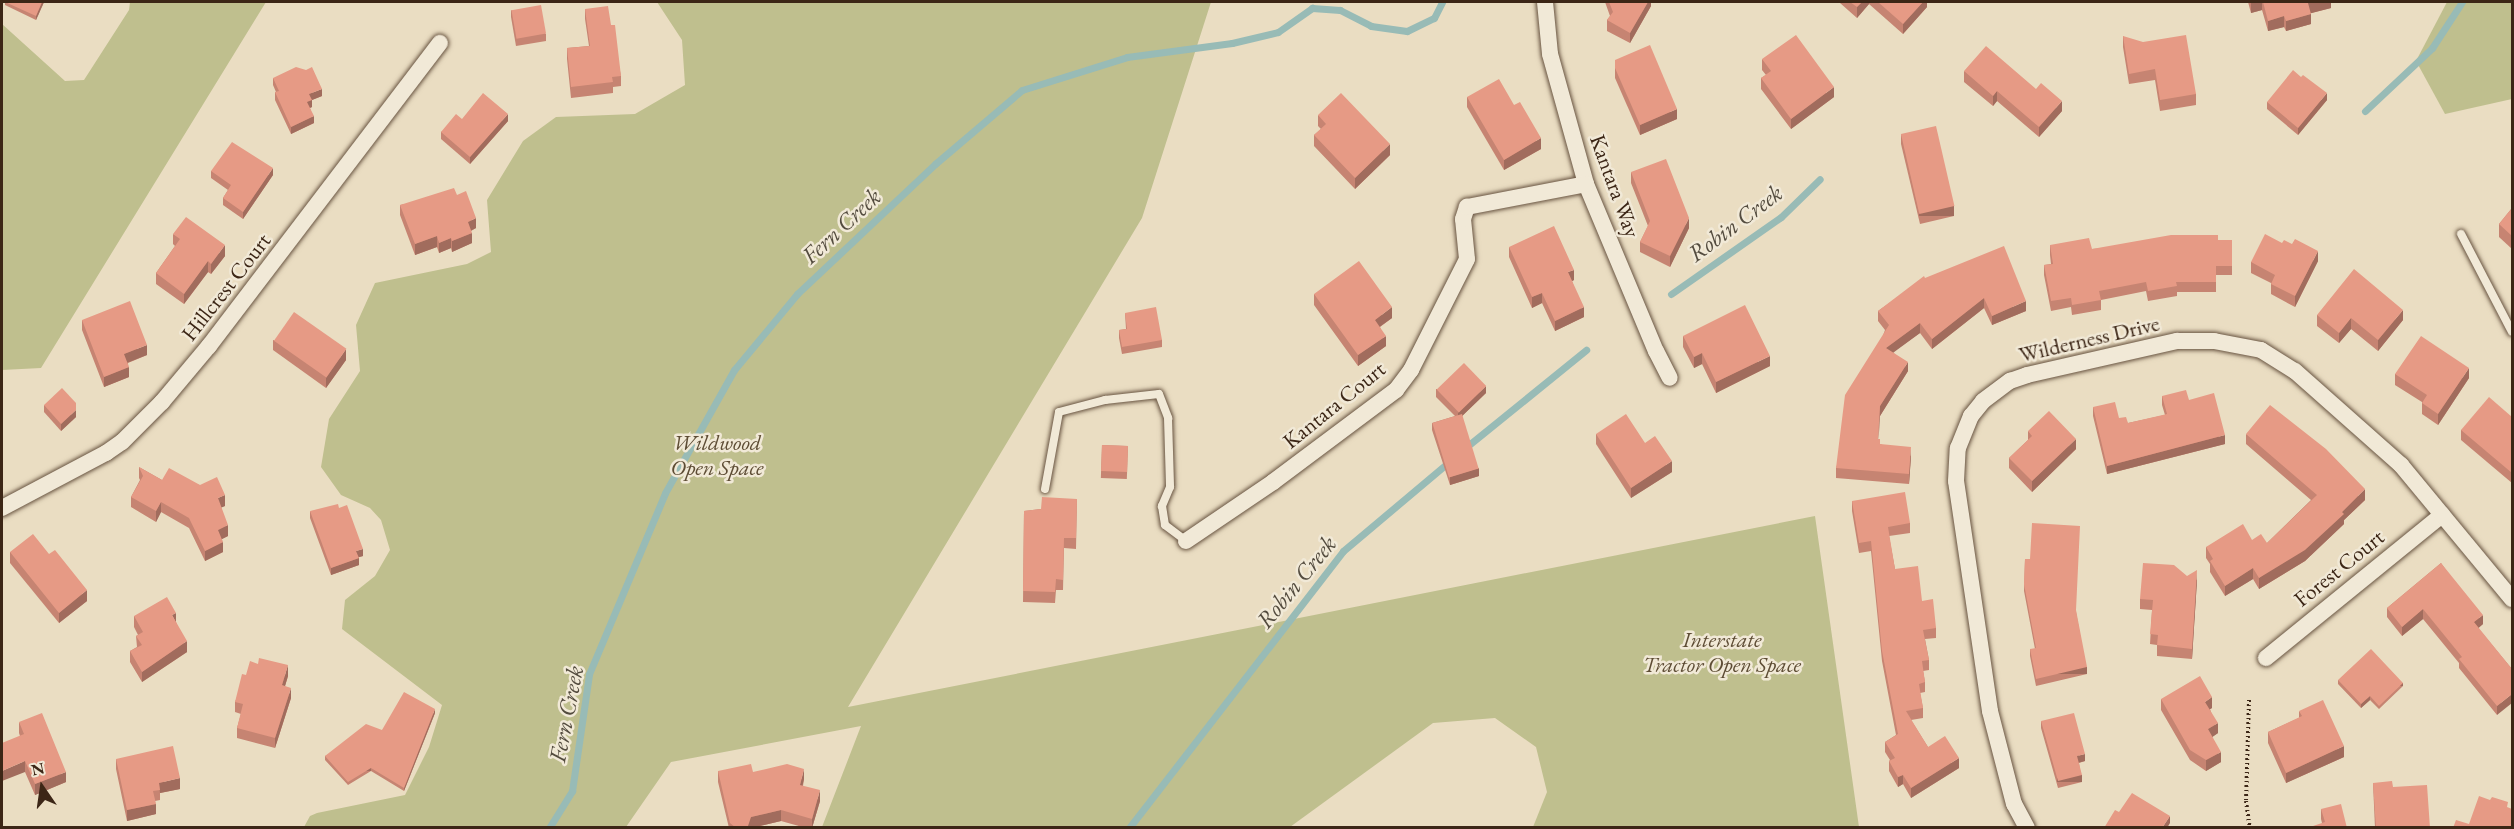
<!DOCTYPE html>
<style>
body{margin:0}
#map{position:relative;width:2514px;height:829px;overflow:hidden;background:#eaddc2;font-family:"EB Garamond",serif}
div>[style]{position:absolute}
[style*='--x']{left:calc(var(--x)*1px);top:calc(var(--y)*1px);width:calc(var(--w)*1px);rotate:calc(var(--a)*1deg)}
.green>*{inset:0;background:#bfbf8e}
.stream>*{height:7px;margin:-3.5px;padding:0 3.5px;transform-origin:3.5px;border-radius:3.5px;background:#98bbb6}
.path>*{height:4px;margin-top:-2px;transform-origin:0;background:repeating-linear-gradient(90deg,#3c2616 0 1.5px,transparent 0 4.5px)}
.roads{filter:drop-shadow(0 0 2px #685441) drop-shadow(0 0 2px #685441)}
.lane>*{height:8px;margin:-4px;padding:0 4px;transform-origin:4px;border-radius:4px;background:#f1e9d7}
.street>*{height:16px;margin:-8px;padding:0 8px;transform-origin:8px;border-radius:8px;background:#f1e9d7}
.wall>*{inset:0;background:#c68472;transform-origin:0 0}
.shaded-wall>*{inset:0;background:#a16c5d;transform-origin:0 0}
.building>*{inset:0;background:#e69a85;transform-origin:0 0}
span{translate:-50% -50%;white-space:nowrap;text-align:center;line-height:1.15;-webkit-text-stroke:5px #f1e9d7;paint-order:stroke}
.street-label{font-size:22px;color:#3c2616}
.park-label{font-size:22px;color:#5d4c34;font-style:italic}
.water-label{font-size:24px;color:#534b3e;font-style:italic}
.frame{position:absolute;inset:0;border:3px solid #3c2616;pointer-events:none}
.north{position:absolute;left:12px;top:757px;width:60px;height:60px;-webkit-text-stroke:4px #f1e9d7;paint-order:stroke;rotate:347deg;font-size:16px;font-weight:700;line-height:24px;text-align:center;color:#3c2616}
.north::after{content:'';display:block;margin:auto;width:21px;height:27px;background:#3c2616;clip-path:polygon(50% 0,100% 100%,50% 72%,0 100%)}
</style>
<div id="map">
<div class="green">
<div style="clip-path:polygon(130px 2px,266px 2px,41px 368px,2px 370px,2px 24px,65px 81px,84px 80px,129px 10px)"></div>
<div style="clip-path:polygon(657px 2px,1211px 2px,1142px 218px,848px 707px,1815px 516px,1859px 827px,1533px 827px,1547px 792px,1536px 747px,1495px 718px,1433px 723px,1290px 827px,822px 827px,861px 726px,671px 762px,626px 827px,304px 827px,310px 816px,317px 813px,405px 795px,429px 747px,442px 705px,342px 629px,345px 600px,375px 576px,390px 550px,381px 520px,370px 508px,341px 495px,321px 467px,329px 419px,360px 371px,356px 325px,375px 283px,467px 264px,491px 252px,487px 200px,523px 141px,556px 117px,635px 114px,685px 85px,682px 40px)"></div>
<div style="clip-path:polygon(2447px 2px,2512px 2px,2512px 99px,2445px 114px,2416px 61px)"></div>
</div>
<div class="stream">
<div style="--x:2365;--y:111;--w:92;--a:-43.2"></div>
<div style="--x:2432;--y:48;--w:55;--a:-56.9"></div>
<div style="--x:1671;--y:294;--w:134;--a:-35"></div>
<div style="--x:1781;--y:217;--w:54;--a:-44.3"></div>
<div style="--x:1465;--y:448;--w:156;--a:-39"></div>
<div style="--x:549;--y:828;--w:44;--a:-58.1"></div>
<div style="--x:572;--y:791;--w:118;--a:-81.7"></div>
<div style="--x:589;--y:674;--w:196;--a:-67.2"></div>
<div style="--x:665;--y:493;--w:141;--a:-60.7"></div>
<div style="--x:734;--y:370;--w:99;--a:-50.3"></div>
<div style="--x:797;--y:294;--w:190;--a:-43.3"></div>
<div style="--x:935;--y:164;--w:114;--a:-40.4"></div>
<div style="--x:1022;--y:90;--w:110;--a:-17.4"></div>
<div style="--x:1127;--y:57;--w:106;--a:-7.6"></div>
<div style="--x:1232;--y:43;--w:47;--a:-13.4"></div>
<div style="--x:1278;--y:32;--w:42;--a:-35.2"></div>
<div style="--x:1312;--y:8;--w:28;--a:4"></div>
<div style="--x:1340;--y:10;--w:35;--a:27"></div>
<div style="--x:1371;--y:26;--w:36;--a:8"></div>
<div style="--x:1407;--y:31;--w:30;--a:-26"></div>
<div style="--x:1434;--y:18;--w:18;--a:-63"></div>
<div style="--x:1129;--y:828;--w:350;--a:-52.3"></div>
<div style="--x:1343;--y:551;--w:140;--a:-40.1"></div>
</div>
<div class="path">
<div style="--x:2249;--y:700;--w:101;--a:91.7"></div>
<div style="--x:2246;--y:801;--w:27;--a:82"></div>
</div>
<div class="roads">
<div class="lane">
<div style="--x:2461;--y:234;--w:110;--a:62.5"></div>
<div style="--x:1045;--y:489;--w:78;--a:-79.7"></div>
<div style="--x:1059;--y:412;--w:48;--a:-14.6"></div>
<div style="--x:1105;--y:400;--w:54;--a:-6.3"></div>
<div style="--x:1159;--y:394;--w:26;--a:69"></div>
<div style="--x:1168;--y:418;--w:69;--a:88.3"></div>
<div style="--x:1170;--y:487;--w:21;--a:113"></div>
<div style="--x:1162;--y:506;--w:19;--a:81"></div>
<div style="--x:1165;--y:525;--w:26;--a:37"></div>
</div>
<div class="street">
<div style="--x:1545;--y:2;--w:52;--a:84.5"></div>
<div style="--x:1550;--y:54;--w:135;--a:74.5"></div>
<div style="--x:1586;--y:184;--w:181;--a:67.3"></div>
<div style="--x:1656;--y:351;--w:30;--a:63"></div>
<div style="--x:2;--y:508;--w:118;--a:-27.9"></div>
<div style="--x:106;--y:453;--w:19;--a:-35"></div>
<div style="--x:122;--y:442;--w:57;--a:-45"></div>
<div style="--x:162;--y:402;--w:73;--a:-50"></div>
<div style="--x:209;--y:346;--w:381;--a:-52.7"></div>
<div style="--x:1186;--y:541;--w:105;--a:-34.1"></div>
<div style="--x:1273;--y:482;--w:154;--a:-36.8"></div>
<div style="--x:1396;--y:390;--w:25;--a:-53"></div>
<div style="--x:1411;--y:370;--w:124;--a:-63.2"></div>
<div style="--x:1467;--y:259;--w:40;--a:-95.7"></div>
<div style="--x:1463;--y:219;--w:13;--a:-72"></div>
<div style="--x:1467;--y:207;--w:121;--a:-10.9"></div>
<div style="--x:2266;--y:658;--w:227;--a:-39.1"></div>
<div style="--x:2027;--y:828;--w:27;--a:-118"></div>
<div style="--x:2014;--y:804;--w:96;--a:-104.5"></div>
<div style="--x:1990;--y:711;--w:232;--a:-98.4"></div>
<div style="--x:1956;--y:481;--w:33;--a:-87"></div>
<div style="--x:1958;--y:448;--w:35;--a:-68"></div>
<div style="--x:1971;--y:416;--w:19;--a:-51"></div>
<div style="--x:1983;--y:401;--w:34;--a:-37"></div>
<div style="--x:2010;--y:381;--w:18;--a:-19"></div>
<div style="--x:2027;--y:375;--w:154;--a:-12.8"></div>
<div style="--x:2177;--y:341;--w:37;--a:0"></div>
<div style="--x:2214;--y:341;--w:48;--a:10.8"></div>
<div style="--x:2261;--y:350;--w:40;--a:32"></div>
<div style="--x:2295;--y:371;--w:142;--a:41.6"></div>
<div style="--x:2401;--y:465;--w:174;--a:50.4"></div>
</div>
</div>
<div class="wall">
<div style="clip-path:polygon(5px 2px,44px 2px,36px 20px,5px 5px)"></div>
<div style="clip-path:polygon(1605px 2px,1651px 2px,1651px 6px,1630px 43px,1607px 31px,1607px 20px,1610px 16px)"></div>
<div style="clip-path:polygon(1840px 2px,1927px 2px,1927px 7px,1903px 34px,1869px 4px,1857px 18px,1840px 3px)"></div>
<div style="clip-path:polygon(2248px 2px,2331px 2px,2331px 8px,2311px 13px,2311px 24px,2286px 31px,2284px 27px,2268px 31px,2262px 10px,2251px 13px)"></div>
<div style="clip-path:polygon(585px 9px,611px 25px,621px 76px,621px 86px,613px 87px,613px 93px,571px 98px,567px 59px,567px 48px,589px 46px,585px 19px)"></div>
<div style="clip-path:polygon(511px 10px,546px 34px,546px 41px,516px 46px,511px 17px)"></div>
<div style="clip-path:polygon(2123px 36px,2196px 94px,2196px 105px,2160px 111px,2155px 80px,2129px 84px,2123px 47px)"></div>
<div style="clip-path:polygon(1762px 59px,1834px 97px,1791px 129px,1761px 89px,1761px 78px,1766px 75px,1762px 70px)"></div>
<div style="clip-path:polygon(1615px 60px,1677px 119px,1640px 135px,1615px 78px)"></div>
<div style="clip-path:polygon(1964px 71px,2062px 111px,2039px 137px,1997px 101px,1993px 106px,1964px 82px)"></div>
<div style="clip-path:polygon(273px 78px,322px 96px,312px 100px,312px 107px,310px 108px,314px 123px,291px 134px,275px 100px,275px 92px,276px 92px,273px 85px)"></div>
<div style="clip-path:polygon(1467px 97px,1514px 105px,1541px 149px,1504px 170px,1467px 107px)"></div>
<div style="clip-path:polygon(2327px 100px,2298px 135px,2267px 109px,2267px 102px)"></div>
<div style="clip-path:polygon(1318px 115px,1390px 155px,1355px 189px,1314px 146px,1314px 135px,1321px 129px,1318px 126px)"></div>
<div style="clip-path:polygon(462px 119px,508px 121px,470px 164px,441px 139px,441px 132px)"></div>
<div style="clip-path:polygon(1901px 134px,1954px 216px,1920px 224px,1901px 144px)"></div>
<div style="clip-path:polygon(211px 171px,273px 175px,243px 219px,223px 205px,223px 198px,228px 190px,211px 178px)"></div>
<div style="clip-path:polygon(1631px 172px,1689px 228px,1670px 267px,1640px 252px,1640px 242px,1648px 226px,1631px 183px)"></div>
<div style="clip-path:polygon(457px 195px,476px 228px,471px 231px,472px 243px,452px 252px,451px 248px,439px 253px,437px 247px,415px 255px,400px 215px,400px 205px)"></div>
<div style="clip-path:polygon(2512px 208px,2512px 249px,2499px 237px,2499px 224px)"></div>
<div style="clip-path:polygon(173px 234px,225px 256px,211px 274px,208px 272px,184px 304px,156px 284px,156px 273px,175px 246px,173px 244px)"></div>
<div style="clip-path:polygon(2218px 240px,2232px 240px,2232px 275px,2216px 275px,2216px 292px,2177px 292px,2177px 296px,2148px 301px,2146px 291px,2101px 300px,2101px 310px,2072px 315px,2071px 307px,2051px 311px,2044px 275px,2044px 265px,2051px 264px,2050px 255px,2050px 245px,2092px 249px)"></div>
<div style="clip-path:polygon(1509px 247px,1574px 280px,1572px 281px,1584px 317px,1555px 331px,1542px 303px,1532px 308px,1509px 257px)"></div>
<div style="clip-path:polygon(2318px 261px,2295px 307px,2271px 294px,2271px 283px,2251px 273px,2251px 262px)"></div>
<div style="clip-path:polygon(1925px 278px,2026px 311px,1992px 325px,1984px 308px,1932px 349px,1920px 333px,1893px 352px,1908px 371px,1880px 416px,1878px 439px,1880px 444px,1911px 456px,1909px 484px,1836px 478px,1836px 468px,1885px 330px,1878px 321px,1878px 311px)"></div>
<div style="clip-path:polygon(1314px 294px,1392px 318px,1380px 327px,1386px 346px,1358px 366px,1314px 305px)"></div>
<div style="clip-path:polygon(1125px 313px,1162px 340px,1162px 347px,1122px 354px,1119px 338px,1119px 330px,1126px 329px)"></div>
<div style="clip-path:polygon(2317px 315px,2403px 320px,2378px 351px,2351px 329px,2339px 343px,2317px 326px)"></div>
<div style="clip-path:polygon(82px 320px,147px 355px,128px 363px,129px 377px,104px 387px,82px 330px)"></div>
<div style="clip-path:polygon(1683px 336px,1770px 366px,1716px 393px,1702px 364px,1694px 368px,1683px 347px)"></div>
<div style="clip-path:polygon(273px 340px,346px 360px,326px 388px,273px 350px)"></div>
<div style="clip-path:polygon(2395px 374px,2469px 378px,2438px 425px,2422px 414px,2422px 402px,2395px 385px)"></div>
<div style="clip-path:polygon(1436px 389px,1486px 393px,1462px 416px,1479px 476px,1450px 485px,1432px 430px,1432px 423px,1455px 416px,1436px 397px)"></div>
<div style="clip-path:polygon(2162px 396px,2189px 400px,2225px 444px,2107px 474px,2093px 416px,2093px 407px,2128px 423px,2165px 415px,2162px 405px)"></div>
<div style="clip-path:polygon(44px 405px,76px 417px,61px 431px,44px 412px)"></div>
<div style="clip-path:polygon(2512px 417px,2512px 483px,2461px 440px,2461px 430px)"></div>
<div style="clip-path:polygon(2028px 431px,2076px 449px,2032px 492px,2009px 468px,2009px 458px,2028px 440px)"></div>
<div style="clip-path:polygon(1596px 434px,1645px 443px,1672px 472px,1631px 498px,1596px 444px)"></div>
<div style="clip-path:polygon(2246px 434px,2365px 500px,2344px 520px,2344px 524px,2305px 561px,2259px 589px,2253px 579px,2225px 596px,2210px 572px,2210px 564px,2206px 558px,2206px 547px,2252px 540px,2267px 543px,2311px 500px,2246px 444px)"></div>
<div style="left:1102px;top:445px;width:26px;height:33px;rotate:2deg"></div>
<div style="clip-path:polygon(139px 467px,162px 480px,200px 485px,225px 506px,221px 507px,228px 536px,222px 539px,223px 552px,205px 561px,189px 528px,161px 512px,156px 522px,131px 507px,131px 497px,140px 480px,139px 478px)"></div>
<div style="clip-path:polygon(1077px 499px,1076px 549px,1064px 548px,1063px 590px,1056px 590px,1055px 603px,1023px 602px,1024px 511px,1041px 509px)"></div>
<div style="clip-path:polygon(1852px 501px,1910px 523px,1910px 533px,1889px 536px,1895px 569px,1922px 601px,1936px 628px,1936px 638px,1925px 639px,1929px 660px,1929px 670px,1923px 671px,1925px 682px,1925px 692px,1920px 693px,1923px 708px,1923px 718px,1911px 720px,1928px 747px,1959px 768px,1911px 798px,1903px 784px,1898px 787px,1889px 771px,1889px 761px,1890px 760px,1885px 752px,1885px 742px,1896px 735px,1882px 661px,1871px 551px,1859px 553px,1852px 511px)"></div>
<div style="clip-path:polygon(310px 511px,363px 556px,359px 557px,359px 565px,331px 575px,310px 518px)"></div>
<div style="clip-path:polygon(10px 552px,49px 554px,87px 601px,59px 623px,10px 563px)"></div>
<div style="clip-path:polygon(2025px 559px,2076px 612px,2087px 674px,2036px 686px,2030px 656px,2030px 649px,2035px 649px,2024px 591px)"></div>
<div style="clip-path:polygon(2441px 563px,2483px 624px,2478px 628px,2512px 669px,2497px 715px,2459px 668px,2459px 663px,2423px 619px,2402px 636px,2387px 617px,2387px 608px)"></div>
<div style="clip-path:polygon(2187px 576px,2197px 580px,2192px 659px,2157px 656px,2157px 645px,2150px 644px,2152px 610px,2140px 609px,2140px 599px)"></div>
<div style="clip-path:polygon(134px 616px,176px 622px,187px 652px,142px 682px,130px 662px,130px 651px,137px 647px,136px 636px,138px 635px,134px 627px)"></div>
<div style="clip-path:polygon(246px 675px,288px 676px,285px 686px,291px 698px,275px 748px,237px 738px,237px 728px,241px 714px,235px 712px,235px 702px)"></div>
<div style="clip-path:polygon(2338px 680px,2403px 686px,2379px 709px,2370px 700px,2361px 708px,2338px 684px)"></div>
<div style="clip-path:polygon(2161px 699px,2212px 708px,2210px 709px,2218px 733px,2212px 737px,2221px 762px,2206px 771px,2190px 760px,2161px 710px)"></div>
<div style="clip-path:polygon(2299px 711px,2344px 757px,2286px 783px,2268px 743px,2268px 732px,2299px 718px)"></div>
<div style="clip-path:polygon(435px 713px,404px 791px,371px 771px,348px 785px,325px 760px,325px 756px,382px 730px)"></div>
<div style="clip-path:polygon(2041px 721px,2085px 761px,2079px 763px,2082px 782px,2058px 788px,2041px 728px)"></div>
<div style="clip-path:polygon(19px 722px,66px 782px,35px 795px,25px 772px,20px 736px,19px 733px)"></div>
<div style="clip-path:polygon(116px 759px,180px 789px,160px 793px,160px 800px,155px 801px,156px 814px,127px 821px,116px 769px)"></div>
<div style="clip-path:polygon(718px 771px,753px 772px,804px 779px,803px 786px,820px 801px,812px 828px,806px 828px,781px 821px,751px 828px,729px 828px,718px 782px)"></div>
<div style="clip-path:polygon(2373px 783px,2393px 787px,2430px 828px,2375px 828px)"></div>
<div style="clip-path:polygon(2321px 809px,2347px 828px,2322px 823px,2321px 819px)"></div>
</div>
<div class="shaded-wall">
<div style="clip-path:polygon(42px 2px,44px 2px,36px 20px,36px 16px)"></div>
<div style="clip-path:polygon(1648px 2px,1651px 2px,1651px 6px,1630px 43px,1630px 33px)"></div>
<div style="clip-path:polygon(1862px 2px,1869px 2px,1869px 4px,1857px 18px,1857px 7px)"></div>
<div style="clip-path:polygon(1923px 2px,1927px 2px,1927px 7px,1903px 34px,1903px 24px)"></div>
<div style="clip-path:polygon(2256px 2px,2262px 2px,2262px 10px,2251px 13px,2251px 3px)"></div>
<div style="clip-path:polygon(2315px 2px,2331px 2px,2331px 8px,2308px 14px,2308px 3px)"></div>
<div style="clip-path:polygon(2311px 14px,2311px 24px,2286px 31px,2286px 21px)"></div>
<div style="clip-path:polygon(2284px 16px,2284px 27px,2268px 31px,2268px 21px)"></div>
<div style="clip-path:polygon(1834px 87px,1834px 97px,1791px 129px,1791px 119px)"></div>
<div style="clip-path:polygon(322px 89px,322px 96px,312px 100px,312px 107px,307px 109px,307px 102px,309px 94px)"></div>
<div style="clip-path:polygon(1997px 91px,1997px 101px,1993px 106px,1993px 96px)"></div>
<div style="clip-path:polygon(2327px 93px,2327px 100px,2298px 135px,2298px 128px)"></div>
<div style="clip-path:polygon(2062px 101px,2062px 111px,2039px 137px,2039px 127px)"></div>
<div style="clip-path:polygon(1677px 109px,1677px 119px,1640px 135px,1640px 125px)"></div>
<div style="clip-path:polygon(508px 114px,508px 121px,470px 164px,470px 157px)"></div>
<div style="clip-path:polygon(314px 116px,314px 123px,291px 134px,291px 127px)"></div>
<div style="clip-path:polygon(1541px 138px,1541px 149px,1504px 170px,1504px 160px)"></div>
<div style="clip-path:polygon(1390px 144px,1390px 155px,1355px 189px,1355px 178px)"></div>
<div style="clip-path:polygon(273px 168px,273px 175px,243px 219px,243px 212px)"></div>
<div style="left:1954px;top:206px;width:10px;height:35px;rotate:90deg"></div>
<div style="clip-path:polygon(476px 218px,476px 228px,468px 232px,468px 222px)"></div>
<div style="clip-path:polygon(1689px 218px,1689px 228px,1670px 267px,1670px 256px)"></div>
<div style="clip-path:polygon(472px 233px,472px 243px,452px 252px,452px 241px)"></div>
<div style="clip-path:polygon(437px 236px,437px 247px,415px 255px,415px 244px)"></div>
<div style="clip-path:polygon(451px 238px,451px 248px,439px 253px,439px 243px)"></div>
<div style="clip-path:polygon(225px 245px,225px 256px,211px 274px,211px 264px)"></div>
<div style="clip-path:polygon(2318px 251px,2318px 261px,2295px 307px,2295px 296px)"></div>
<div style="clip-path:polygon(208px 261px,208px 272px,184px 304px,184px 294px)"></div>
<div style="clip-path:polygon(1574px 270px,1574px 280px,1568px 283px,1568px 272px)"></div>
<div style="clip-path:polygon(1542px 293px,1542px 303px,1532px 308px,1532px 297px)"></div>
<div style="clip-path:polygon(1984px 298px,1984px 308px,1932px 349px,1932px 339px)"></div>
<div style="clip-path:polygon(2026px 301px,2026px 311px,1992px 325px,1992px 316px)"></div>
<div style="clip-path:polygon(1392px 307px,1392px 318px,1375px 330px,1375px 320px)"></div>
<div style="clip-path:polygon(1584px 307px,1584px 317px,1555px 331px,1555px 321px)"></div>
<div style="clip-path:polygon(2403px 310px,2403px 320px,2378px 351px,2378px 340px)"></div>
<div style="clip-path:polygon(2351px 318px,2351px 329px,2339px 343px,2339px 333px)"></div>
<div style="clip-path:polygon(1920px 323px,1920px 333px,1886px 358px,1886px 348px)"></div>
<div style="clip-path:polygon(1386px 336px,1386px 346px,1358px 366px,1358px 355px)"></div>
<div style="clip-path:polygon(147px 345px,147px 355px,124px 364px,124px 354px)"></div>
<div style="clip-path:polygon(346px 349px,346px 360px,326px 388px,326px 378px)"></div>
<div style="clip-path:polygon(1702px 353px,1702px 364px,1694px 368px,1694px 357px)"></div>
<div style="clip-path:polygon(1770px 356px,1770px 366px,1716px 393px,1716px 382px)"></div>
<div style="clip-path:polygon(1908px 362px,1908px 371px,1880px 416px,1878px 449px,1880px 406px)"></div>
<div style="clip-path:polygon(129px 367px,129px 377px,104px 387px,104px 377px)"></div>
<div style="clip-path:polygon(2469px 368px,2469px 378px,2438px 425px,2438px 414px)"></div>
<div style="clip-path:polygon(1486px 386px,1486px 393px,1458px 420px,1458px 413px)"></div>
<div style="clip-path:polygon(76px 410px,76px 417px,61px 431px,61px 424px)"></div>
<div style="clip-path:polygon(2225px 435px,2225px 444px,2107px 474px,2107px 466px)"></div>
<div style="clip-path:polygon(2076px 439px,2076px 449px,2032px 492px,2032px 481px)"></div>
<div style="clip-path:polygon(1911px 447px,1911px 456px,1909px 484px,1909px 474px)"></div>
<div style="clip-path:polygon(1672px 461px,1672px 472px,1631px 498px,1631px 488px)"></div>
<div style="clip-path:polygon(1479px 468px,1479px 476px,1450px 485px,1450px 477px)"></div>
<div style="clip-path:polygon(2365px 489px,2365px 500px,2344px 520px,2344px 524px,2305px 561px,2259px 589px,2259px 578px,2342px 512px)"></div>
<div style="clip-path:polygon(225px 495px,225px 506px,218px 509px,218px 498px)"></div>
<div style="clip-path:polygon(161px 502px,161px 512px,156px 522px,156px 511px)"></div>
<div style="clip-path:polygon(228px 525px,228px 536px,218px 541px,218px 530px)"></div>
<div style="clip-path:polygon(223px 542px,223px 552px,205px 561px,205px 551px)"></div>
<div style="clip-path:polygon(363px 549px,363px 556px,356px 558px,356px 551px)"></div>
<div style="clip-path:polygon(359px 558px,359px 565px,331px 575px,331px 568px)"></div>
<div style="clip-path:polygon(2253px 568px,2253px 579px,2225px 596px,2225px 586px)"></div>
<div style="clip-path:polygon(2197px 570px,2197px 580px,2192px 659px,2192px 649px)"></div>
<div style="clip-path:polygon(87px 590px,87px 601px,59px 623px,59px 613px)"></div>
<div style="clip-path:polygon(2423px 609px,2423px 619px,2402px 636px,2402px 627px)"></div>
<div style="clip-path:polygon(176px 613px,176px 623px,172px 615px)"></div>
<div style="clip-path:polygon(2483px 615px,2483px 624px,2474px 632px,2474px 622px)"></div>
<div style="clip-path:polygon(187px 641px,187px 652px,142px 682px,142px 672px)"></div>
<div style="clip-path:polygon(288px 665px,288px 676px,282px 696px,282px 685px)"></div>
<div style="left:2087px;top:667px;width:7px;height:52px;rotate:90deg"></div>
<div style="left:2403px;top:683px;width:3px;height:33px;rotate:90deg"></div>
<div style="clip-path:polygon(291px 688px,291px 698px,275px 748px,275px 738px)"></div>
<div style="clip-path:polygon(2512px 694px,2512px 703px,2497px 715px,2497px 706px)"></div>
<div style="clip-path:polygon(2370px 696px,2370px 700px,2361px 708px,2361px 704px)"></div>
<div style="clip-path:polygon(2212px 697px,2212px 708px,2205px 712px,2205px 702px)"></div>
<div style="clip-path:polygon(435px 709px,435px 713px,404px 791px,404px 788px)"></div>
<div style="clip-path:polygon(2218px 723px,2218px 733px,2208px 740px,2208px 729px)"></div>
<div style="clip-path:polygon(2344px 746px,2344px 757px,2286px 783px,2286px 773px)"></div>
<div style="clip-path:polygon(2221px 752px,2221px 762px,2206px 771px,2206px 760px)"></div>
<div style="clip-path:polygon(2085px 754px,2085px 761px,2077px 763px,2077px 756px)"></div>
<div style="clip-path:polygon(1959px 758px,1959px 768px,1911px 798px,1911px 788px)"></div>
<div style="clip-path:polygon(25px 761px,25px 772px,2px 781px,2px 771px)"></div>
<div style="left:371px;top:768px;width:3px;height:27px;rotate:90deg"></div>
<div style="clip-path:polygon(804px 769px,804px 779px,800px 795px,800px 785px)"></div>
<div style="clip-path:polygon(66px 772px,66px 782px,35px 795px,35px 784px)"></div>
<div style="clip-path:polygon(1903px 775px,1903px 784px,1898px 787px,1898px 777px)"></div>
<div style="left:2082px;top:775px;width:7px;height:25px;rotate:90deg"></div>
<div style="clip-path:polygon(180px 778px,180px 789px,160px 793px,159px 783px)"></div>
<div style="clip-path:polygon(820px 790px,820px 801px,812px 828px,812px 819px)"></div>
<div style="clip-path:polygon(156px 804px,156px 814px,127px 821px,127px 810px)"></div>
<div style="clip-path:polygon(781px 810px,781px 821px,751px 828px,742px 828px,751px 817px)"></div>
<div style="clip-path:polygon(2170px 816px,2170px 823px,2167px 828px,2162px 828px)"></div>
</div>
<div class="building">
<div style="clip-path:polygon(5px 2px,42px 2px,36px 16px)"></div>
<div style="clip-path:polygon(1609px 2px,1648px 2px,1630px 33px,1607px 20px,1613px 12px)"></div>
<div style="clip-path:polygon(1850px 2px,1862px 2px,1857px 7px)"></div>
<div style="clip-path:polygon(1878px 2px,1923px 2px,1903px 24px)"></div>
<div style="clip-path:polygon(2263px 2px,2315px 2px,2308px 3px,2311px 14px,2286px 21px,2284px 16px,2268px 21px)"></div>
<div style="left:541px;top:5px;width:29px;height:30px;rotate:80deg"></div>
<div style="clip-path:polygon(608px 6px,611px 25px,615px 25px,621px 76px,612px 77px,613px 82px,571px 87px,567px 48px,590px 46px,585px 9px)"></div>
<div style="clip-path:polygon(1796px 35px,1834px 87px,1791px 119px,1761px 78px,1771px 71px,1762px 59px)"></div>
<div style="clip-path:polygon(2186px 35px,2196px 94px,2160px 100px,2155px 69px,2129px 74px,2123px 36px,2143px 42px)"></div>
<div style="clip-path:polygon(1650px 45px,1677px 109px,1640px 125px,1615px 68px,1615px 60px)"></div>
<div style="clip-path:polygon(1986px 46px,2036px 89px,2041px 83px,2062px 101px,2039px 127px,1997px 91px,1993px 96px,1964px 71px)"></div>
<div style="clip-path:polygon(296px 67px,306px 70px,312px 67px,322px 89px,309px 94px,312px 100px,307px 102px,314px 116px,291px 127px,275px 92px,279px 91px,273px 78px)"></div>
<div style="clip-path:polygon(2293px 70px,2301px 77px,2303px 75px,2327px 93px,2298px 128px,2267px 102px)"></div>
<div style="clip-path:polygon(1499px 79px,1514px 105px,1520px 102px,1541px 138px,1504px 160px,1467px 97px)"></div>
<div style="clip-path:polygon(483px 93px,508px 114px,470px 157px,441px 132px,456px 114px,462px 119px)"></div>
<div style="clip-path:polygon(1341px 93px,1390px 144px,1355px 178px,1314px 135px,1326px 124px,1318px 115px)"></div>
<div style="left:1936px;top:126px;width:82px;height:36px;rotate:77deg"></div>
<div style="clip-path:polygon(232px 142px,273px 168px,243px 212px,223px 198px,231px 185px,211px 171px)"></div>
<div style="clip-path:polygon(1666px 159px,1689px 218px,1670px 256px,1640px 242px,1650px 221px,1631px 172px)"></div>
<div style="clip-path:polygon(454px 188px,457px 195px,466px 191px,476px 218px,468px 222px,472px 233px,452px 241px,451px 238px,439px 243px,437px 236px,415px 244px,400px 205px)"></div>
<div style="clip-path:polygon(2512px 208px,2512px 236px,2499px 224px)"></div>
<div style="clip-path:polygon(186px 217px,225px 245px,211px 264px,208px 261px,184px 294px,156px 273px,180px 239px,173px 234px)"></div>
<div style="clip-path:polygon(1554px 226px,1574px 270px,1568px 272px,1584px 307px,1555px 321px,1542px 293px,1532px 297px,1509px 247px)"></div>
<div style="clip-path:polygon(2265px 234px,2282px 243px,2284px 240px,2292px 244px,2295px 239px,2318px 251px,2295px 296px,2271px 284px,2275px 275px,2251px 262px)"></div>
<div style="clip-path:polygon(2171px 235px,2218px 235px,2218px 240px,2232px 240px,2232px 266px,2216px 266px,2216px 282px,2176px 282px,2177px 286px,2148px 291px,2146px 282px,2099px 291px,2101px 300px,2072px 305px,2071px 298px,2051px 301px,2044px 265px,2053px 264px,2050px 245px,2089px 238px,2092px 249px)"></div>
<div style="clip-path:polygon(2004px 246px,2026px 301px,1992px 316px,1984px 298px,1932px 339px,1920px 323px,1886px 348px,1908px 362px,1880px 406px,1878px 439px,1880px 439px,1880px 444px,1911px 447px,1909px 474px,1836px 468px,1845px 395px,1889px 325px,1878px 311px,1924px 276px,1925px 278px)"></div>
<div style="clip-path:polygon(1359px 261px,1392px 307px,1375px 320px,1386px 336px,1358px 355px,1314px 294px)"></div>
<div style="clip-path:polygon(2354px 269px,2403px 310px,2378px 340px,2351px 318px,2339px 333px,2317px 315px)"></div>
<div style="clip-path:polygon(130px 301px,147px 345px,124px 354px,129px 367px,104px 377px,82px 320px)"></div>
<div style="clip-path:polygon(1745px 305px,1770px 356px,1716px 382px,1702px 353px,1694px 357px,1683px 336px)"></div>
<div style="clip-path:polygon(1156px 307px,1162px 340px,1122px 347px,1119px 330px,1127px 329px,1125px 313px)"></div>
<div style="left:294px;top:312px;width:64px;height:35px;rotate:35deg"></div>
<div style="clip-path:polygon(2421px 336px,2469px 368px,2438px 414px,2422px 403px,2427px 395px,2395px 374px)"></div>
<div style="left:1464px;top:363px;width:32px;height:38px;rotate:46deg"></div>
<div style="clip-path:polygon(62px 388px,76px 403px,76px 410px,61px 424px,44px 405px)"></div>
<div style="clip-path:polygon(2186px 390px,2189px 400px,2214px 393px,2225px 435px,2107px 466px,2093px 407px,2115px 402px,2119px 418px,2126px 417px,2128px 423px,2167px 414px,2162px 396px)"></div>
<div style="clip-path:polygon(2489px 397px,2512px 417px,2512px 473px,2461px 430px)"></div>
<div style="clip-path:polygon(2270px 405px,2326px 449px,2365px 489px,2342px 512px,2344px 514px,2305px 550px,2259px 578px,2253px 568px,2225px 586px,2210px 561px,2213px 559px,2206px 547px,2243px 524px,2252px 540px,2261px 534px,2267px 543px,2317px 495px,2246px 434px)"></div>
<div style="clip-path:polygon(2049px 411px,2076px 439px,2032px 481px,2009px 458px,2032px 436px,2028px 431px)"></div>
<div style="left:1462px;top:414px;width:57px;height:31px;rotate:73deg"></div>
<div style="clip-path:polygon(1626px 414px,1645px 443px,1655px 436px,1672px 461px,1631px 488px,1596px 434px)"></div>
<div style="left:1102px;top:445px;width:26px;height:26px;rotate:2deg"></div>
<div style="clip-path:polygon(139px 467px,162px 480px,169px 468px,200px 485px,217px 477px,225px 495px,218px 498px,228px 525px,218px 530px,223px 542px,205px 551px,189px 518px,161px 502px,156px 511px,131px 497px,143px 476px)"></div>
<div style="clip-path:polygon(1905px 492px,1910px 523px,1888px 527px,1895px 569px,1918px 566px,1922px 601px,1933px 599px,1936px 628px,1923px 630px,1929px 660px,1922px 661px,1925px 682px,1919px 684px,1923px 708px,1906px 711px,1928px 747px,1945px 736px,1959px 758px,1911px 788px,1903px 775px,1898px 777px,1889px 761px,1895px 758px,1885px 742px,1898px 734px,1882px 651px,1871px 541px,1859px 543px,1852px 501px)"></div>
<div style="clip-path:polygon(1042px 497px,1077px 499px,1076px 538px,1064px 538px,1063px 580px,1056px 579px,1055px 592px,1023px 591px,1024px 511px,1041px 509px)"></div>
<div style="clip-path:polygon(338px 504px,339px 508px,347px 505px,363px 549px,356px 551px,359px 558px,331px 568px,310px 511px)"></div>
<div style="clip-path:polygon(2032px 523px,2080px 526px,2076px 610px,2087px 667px,2036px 679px,2030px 649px,2036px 648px,2024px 584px,2025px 559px,2030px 559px)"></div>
<div style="clip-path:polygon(33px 534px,49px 554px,55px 550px,87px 590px,59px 613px,10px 552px)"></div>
<div style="clip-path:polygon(2143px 563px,2174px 565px,2187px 576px,2197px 570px,2192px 649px,2157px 645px,2158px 635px,2150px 634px,2153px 600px,2140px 599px)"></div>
<div style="clip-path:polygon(2441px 563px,2483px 615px,2474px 622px,2512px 669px,2512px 694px,2497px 706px,2459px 659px,2462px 657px,2423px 609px,2402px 627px,2387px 608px)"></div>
<div style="clip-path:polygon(167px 597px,176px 613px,172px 615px,187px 641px,142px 672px,130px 651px,142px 645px,136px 636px,143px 632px,134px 616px)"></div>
<div style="clip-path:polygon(2371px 649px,2403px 683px,2379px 706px,2370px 696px,2361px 704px,2338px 680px)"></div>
<div style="clip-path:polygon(259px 658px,288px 665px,282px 685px,291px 688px,275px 738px,237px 728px,243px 704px,235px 702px,242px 674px,246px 675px,250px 661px,258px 664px)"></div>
<div style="clip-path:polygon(2200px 676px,2212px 697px,2205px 702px,2218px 723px,2208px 729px,2221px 752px,2206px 760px,2190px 750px,2161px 699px)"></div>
<div style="clip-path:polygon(404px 692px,435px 709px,404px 788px,371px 768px,348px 782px,325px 756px,366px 724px,382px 730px)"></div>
<div style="clip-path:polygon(2323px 700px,2344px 746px,2286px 773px,2268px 732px,2302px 716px,2299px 711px)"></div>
<div style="clip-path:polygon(42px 713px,66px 772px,35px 784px,25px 761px,2px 771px,2px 743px,24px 734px,19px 722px)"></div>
<div style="clip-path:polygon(2074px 713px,2085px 754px,2077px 756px,2082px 775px,2058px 781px,2041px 721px)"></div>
<div style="clip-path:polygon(173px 746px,180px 778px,159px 783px,160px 790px,153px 791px,156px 804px,127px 810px,116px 759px)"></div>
<div style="clip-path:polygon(751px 764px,753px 772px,787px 764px,804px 769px,800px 785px,820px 790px,812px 819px,781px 810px,751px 817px,748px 826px,736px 828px,730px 823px,718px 771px)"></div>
<div style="clip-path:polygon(2392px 781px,2393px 787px,2427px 785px,2430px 828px,2376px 828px,2373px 783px)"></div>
<div style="clip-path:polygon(2132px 793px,2170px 816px,2162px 828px,2104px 828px,2115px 810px,2119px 812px)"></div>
<div style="clip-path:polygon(2479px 796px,2490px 800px,2492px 797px,2508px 802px,2507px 807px,2512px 809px,2512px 828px,2453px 828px,2456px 820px,2469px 824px)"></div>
<div style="clip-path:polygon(2341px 804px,2347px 828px,2307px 828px,2325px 822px,2321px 809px)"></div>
</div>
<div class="street-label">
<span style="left:1615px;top:186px;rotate:70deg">Kantara Way</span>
<span style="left:226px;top:287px;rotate:-52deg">Hillcrest Court</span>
<span style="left:2089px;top:339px;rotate:-13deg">Wilderness Drive</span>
<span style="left:1334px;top:405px;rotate:-39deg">Kantara Court</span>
<span style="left:2339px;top:568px;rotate:-39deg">Forest Court</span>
</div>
<div class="park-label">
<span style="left:717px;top:455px">Wildwood<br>Open Space</span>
<span style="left:1722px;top:652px">Interstate<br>Tractor Open Space</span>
</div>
<div class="water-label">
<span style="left:1735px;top:223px;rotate:-37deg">Robin Creek</span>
<span style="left:841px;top:226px;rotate:-43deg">Fern Creek</span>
<span style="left:1296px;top:582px;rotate:-51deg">Robin Creek</span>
<span style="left:566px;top:714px;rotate:-79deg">Fern Creek</span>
</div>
<div class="frame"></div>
<div class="north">N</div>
</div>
